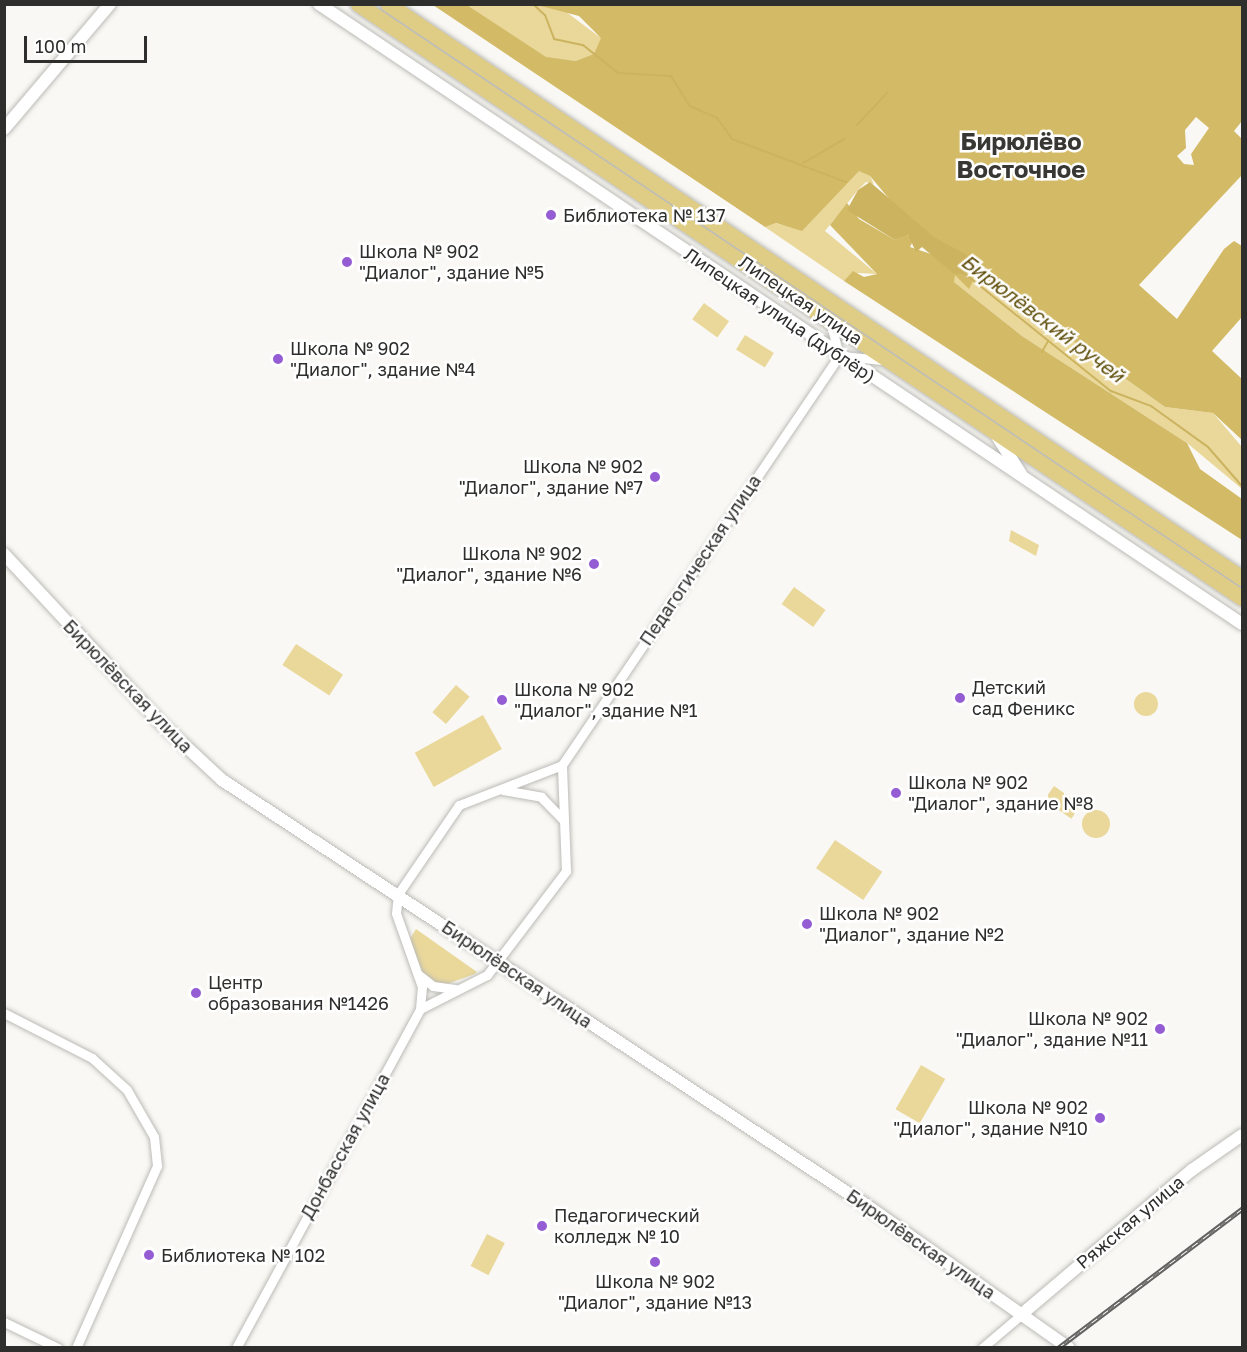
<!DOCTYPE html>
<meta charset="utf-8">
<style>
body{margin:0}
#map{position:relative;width:1247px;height:1352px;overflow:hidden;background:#f9f8f4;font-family:"Golos Text",sans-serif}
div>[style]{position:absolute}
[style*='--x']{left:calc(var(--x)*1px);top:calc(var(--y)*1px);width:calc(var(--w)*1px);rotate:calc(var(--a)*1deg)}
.green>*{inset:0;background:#ead89b;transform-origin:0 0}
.round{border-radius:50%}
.forest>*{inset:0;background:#d3ba66}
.water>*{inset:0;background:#ccb35f}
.stream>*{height:2px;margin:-1px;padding:0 1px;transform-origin:1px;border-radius:1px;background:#ccb35f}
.roads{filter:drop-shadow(0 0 2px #bcbbb7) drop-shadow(0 0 2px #bcbbb7)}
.minor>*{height:9px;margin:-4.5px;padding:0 4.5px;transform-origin:4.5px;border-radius:4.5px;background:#fff}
.tertiary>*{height:12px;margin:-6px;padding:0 6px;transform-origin:6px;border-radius:6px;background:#fff}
.primary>*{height:15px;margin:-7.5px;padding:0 7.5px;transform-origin:7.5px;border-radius:7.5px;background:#e0cd85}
.rail>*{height:4.5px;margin-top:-2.25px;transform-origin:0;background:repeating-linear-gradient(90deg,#fff 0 7px,#636261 0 14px);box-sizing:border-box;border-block:2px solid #636261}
.dots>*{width:16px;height:16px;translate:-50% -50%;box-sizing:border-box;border:3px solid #fff;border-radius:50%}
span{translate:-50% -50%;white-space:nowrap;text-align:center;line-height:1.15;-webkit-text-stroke:5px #fff;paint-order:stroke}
.poi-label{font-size:18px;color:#2e2e2d}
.left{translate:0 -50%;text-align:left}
.right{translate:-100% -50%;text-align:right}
.street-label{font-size:18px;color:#2e2e2d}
.water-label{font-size:20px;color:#5f4e0a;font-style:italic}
.district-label{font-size:24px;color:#383734;font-weight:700}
.frame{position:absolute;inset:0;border:6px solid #2e2e2d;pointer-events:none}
.scale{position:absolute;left:24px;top:36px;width:123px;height:27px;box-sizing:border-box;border:3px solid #2e2e2d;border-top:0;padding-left:8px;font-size:18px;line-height:21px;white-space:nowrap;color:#2e2e2d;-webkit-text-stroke:4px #fff;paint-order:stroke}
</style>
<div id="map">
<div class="green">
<div style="clip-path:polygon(467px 5px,557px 5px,597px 35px,870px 176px,874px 184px,866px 182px,858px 190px,825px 231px,877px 274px,858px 273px,844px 281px,765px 227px,775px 223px,802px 230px,576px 61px,546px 58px)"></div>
<div style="clip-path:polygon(976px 273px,1165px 407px,1213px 413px,1242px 447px,1242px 489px,1187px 443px,1022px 336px,954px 282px,954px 274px)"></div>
<div style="left:704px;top:303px;width:31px;height:20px;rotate:36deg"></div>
<div style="left:745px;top:335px;width:34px;height:17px;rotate:32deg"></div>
<div style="clip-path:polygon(1011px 530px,1039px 545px,1036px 556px,1009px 541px)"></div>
<div style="left:794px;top:587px;width:39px;height:21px;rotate:36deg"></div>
<div style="left:296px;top:644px;width:56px;height:25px;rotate:33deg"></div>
<div style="left:456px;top:685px;width:18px;height:36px;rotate:41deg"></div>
<div class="round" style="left:1134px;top:692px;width:24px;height:24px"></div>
<div style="left:483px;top:715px;width:39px;height:78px;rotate:61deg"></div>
<div style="left:1054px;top:786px;width:33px;height:17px;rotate:35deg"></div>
<div class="round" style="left:1082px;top:810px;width:28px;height:28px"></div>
<div style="left:835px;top:840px;width:57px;height:34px;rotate:34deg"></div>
<div style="clip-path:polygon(416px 929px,477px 972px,475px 974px,441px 986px,421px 974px,410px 939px)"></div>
<div style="left:921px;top:1065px;width:28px;height:51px;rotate:30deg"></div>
<div style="left:487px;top:1234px;width:20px;height:36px;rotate:27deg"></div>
</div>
<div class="forest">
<div style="clip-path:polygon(evenodd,433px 5px,467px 5px,546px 57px,576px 61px,594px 54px,601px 38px,579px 16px,537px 5px,1242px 5px,1242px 121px,1234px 131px,1242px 139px,1242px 175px,1139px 285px,1177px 319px,1224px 249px,1234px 241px,1242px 246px,1242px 317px,1212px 351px,1242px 379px,1242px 440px,1213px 413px,1165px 407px,977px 273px,969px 289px,955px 275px,954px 282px,1022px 336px,1187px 443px,1200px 469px,1242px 499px,1242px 540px,844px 281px,853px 271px,864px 277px,877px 274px,830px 225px,847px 203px,859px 219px,895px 240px,907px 235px,914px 239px,910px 247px,937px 256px,870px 176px,859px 171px,802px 231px,776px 223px,765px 227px,433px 5px,1196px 117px,1209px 128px,1191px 154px,1194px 165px,1184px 164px,1177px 156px,1186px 148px,1185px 130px,1196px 117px)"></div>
</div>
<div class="water">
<div style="clip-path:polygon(870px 182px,934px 237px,967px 255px,965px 274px,954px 274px,922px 247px,916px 252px,908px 235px,895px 240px,847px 210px,858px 190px)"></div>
</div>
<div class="stream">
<div style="--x:533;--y:4;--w:16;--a:43"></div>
<div style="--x:545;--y:15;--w:26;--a:69"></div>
<div style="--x:554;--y:39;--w:30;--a:12"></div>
<div style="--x:583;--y:45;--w:45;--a:38.7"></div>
<div style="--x:618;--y:73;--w:53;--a:3.2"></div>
<div style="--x:671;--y:76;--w:36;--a:58"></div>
<div style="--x:690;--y:106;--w:30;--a:24"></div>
<div style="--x:717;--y:118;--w:26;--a:54"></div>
<div style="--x:732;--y:139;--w:122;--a:20.7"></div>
<div style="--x:857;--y:125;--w:44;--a:-46.8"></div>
<div style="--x:803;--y:163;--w:48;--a:-30.3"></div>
<div style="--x:964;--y:273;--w:189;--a:38.8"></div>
<div style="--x:1111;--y:391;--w:43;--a:20.6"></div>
<div style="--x:1151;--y:406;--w:70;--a:35.7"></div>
<div style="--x:1208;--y:447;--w:50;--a:49"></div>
<div style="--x:1042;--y:352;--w:13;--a:-61"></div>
</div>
<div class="roads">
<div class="minor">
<div style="--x:830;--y:320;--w:37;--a:76"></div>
<div style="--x:842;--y:356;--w:40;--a:5.7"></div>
<div style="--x:503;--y:790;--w:39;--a:10"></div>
<div style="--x:541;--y:797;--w:33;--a:46"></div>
<div style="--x:419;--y:975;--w:18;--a:38"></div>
<div style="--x:433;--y:986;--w:22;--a:8"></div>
<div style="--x:420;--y:1009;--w:75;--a:-26.9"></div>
<div style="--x:487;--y:975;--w:131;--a:-52.8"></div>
<div style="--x:566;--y:871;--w:106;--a:-92.2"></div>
<div style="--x:4;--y:1013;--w:99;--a:27.1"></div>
<div style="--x:92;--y:1058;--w:47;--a:42.4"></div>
<div style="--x:127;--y:1090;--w:54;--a:60.1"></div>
<div style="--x:154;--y:1137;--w:29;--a:84"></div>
<div style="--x:157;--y:1166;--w:199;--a:114"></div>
<div style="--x:4;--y:1322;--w:60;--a:25.7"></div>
<div style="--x:236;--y:1348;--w:386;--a:-61.5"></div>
<div style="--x:420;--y:1009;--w:22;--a:-85"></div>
<div style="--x:422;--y:987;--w:78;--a:-109.4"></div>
<div style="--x:396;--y:913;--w:19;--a:-84"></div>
<div style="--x:398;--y:894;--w:108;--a:-55.6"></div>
<div style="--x:459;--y:805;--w:110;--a:-21.2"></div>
<div style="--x:562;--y:765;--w:494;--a:-55.9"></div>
<div style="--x:982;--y:1348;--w:52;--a:-40.4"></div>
</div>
<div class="tertiary">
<div style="--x:319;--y:4;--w:1112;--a:33.89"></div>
<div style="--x:4;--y:129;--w:164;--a:-49.7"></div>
<div style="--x:995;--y:433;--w:49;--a:57.6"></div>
<div style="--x:4;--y:554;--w:235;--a:47.1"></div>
<div style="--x:164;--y:726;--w:79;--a:43"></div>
<div style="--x:222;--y:780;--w:772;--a:33.42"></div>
<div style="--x:866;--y:1205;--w:248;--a:35.2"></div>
<div style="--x:1022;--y:1314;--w:223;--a:-40.3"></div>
<div style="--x:1192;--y:1170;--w:61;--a:-35"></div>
</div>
<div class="primary">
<div style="--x:358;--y:4;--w:1065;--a:33.9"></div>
<div style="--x:388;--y:4;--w:1029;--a:33.91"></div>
</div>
</div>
<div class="rail">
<div style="--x:1058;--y:1348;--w:231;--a:-37.1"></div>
</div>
<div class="dots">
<div style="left:551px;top:215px;background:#955dd4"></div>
<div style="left:347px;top:262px;background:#955dd4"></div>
<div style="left:278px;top:359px;background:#955dd4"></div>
<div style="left:655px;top:477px;background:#955dd4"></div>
<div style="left:594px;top:564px;background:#955dd4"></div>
<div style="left:960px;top:698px;background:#955dd4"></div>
<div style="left:502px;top:700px;background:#955dd4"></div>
<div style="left:896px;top:793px;background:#955dd4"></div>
<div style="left:807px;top:924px;background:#955dd4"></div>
<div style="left:196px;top:993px;background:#955dd4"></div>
<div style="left:1160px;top:1029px;background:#955dd4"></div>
<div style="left:1100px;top:1118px;background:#955dd4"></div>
<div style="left:542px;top:1226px;background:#955dd4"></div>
<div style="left:149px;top:1255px;background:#955dd4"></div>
<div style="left:655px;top:1262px;background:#955dd4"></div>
</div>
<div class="poi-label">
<span class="left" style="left:563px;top:215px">Библиотека № 137</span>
<span class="left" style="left:359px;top:262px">Школа № 902<br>"Диалог", здание №5</span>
<span class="left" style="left:290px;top:359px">Школа № 902<br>"Диалог", здание №4</span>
<span class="right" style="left:643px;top:477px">Школа № 902<br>"Диалог", здание №7</span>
<span class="right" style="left:582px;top:564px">Школа № 902<br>"Диалог", здание №6</span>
<span class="left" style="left:972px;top:698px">Детский<br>сад Феникс</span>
<span class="left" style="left:514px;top:700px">Школа № 902<br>"Диалог", здание №1</span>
<span class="left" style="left:908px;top:793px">Школа № 902<br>"Диалог", здание №8</span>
<span class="left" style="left:819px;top:924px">Школа № 902<br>"Диалог", здание №2</span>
<span class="left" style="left:208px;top:993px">Центр<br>образования №1426</span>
<span class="right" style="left:1148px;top:1029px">Школа № 902<br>"Диалог", здание №11</span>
<span class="right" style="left:1088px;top:1118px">Школа № 902<br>"Диалог", здание №10</span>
<span class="left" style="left:554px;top:1226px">Педагогический<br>колледж № 10</span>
<span class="left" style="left:161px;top:1255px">Библиотека № 102</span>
<span style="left:655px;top:1292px">Школа № 902<br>"Диалог", здание №13</span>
</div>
<div class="street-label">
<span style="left:801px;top:300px;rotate:34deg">Липецкая улица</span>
<span style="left:780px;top:315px;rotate:34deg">Липецкая улица (дублёр)</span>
<span style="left:700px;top:560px;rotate:-56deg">Педагогическая улица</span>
<span style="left:128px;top:686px;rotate:46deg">Бирюлёвская улица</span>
<span style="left:517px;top:974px;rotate:34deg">Бирюлёвская улица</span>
<span style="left:345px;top:1146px;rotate:-61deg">Донбасская улица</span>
<span style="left:1130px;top:1222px;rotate:-40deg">Ряжская улица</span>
<span style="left:921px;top:1244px;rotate:35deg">Бирюлёвская улица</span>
</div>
<div class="water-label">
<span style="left:1043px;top:318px;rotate:37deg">Бирюлёвский ручей</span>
</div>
<div class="district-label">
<span style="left:1021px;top:155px">Бирюлёво<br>Восточное</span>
</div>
<div class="frame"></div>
<div class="scale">100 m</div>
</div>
